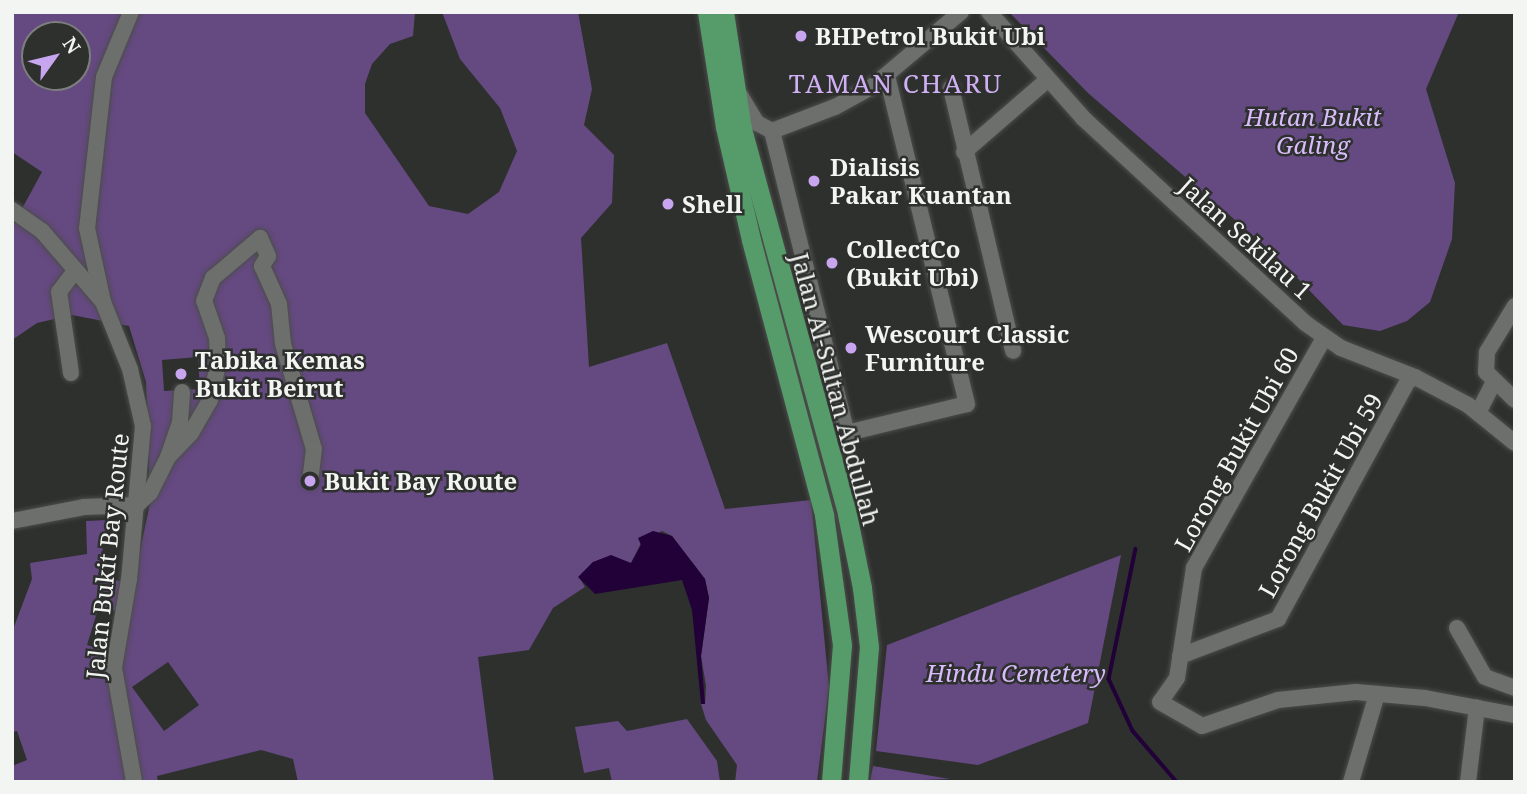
<!DOCTYPE html>
<style>
body{margin:0}
#map{position:relative;width:1527px;height:794px;overflow:hidden;background:#2e302e;font-family:"Noto Serif",serif}
div>[style]{position:absolute}
[style*='--x']{left:calc(var(--x)*1px);top:calc(var(--y)*1px);width:calc(var(--w)*1px);rotate:calc(var(--a)*1deg)}
.green>*{inset:0;background:#654981}
.water>*{inset:0;background:#210138}
.stream>*{height:3.5px;margin:-1.75px;padding:0 1.75px;transform-origin:1.75px;border-radius:1.75px;background:#210138}
.roads{filter:drop-shadow(0 0 2px #4b4d4b) drop-shadow(0 0 2px #4b4d4b)}
.minor>*{height:16px;margin:-8px;padding:0 8px;transform-origin:8px;border-radius:8px;background:#6c6f6c}
.major>*{height:19px;margin:-9.5px;padding:0 9.5px;transform-origin:9.5px;border-radius:9.5px;background:#569c6a}
.dots>*{width:19px;height:19px;translate:-50% -50%;box-sizing:border-box;border:4px solid #2e302e;border-radius:50%}
span{translate:-50% -50%;white-space:nowrap;text-align:center;line-height:1.15;-webkit-text-stroke:5px #2e302e;paint-order:stroke}
.poi-label{font-size:24px;color:#f3f5f3;font-weight:700}
.left{translate:0 -50%;text-align:left}
.park-label{font-size:24px;color:#d8bbfa;font-style:italic}
.street-label{font-size:24px;color:#f3f5f3}
.neighbourhood-label{font-size:26px;color:#d0b0f4;letter-spacing:2px}
.frame{position:absolute;inset:0;border:14px solid #f3f5f3;pointer-events:none}
.north{position:absolute;left:21px;top:21px;width:70px;height:70px;box-sizing:border-box;background:#2e302e;border:2px solid #7d7f7d;border-radius:50%;rotate:56deg;font-size:19px;font-weight:700;line-height:28px;text-align:center;color:#f3f5f3}
.north::after{content:'';display:block;margin:auto;width:24px;height:32px;background:#c8a5ef;clip-path:polygon(50% 0,100% 100%,50% 72%,0 100%)}
</style>
<div id="map">
<div class="green">
<div style="clip-path:polygon(evenodd,12px 12px,415px 12px,413px 36px,390px 44px,372px 64px,365px 84px,365px 113px,429px 206px,468px 214px,499px 192px,517px 151px,500px 108px,460px 59px,442px 12px,578px 12px,592px 89px,584px 125px,614px 155px,612px 203px,581px 238px,589px 367px,667px 343px,725px 509px,811px 500px,829px 687px,817px 782px,735px 782px,737px 765px,706px 720px,701px 704px,705px 704px,706px 686px,701px 656px,709px 598px,705px 579px,672px 536px,662px 531px,641px 543px,631px 563px,593px 562px,579px 577px,585px 587px,553px 608px,529px 650px,478px 657px,494px 782px,298px 782px,293px 759px,261px 750px,157px 776px,158px 782px,12px 782px,12px 766px,27px 760px,17px 731px,12px 732px,12px 632px,32px 579px,30px 563px,87px 554px,86px 521px,108px 520px,98px 575px,133px 585px,150px 503px,146px 382px,129px 326px,72px 315px,37px 323px,12px 340px,12px 227px,42px 172px,12px 152px,12px 12px,35px 35px,77px 35px,77px 77px,35px 77px,35px 35px,12px 12px,198px 357px,200px 389px,164px 391px,162px 360px,198px 357px,12px 12px,99px 606px,119px 612px,107px 651px,87px 645px,99px 606px,12px 12px,168px 662px,199px 705px,164px 731px,132px 687px,168px 662px)"></div>
<div style="clip-path:polygon(1009px 12px,1459px 12px,1426px 89px,1455px 183px,1452px 239px,1430px 302px,1407px 321px,1380px 331px,1343px 325px,1271px 251px,1088px 93px)"></div>
<div style="clip-path:polygon(1121px 555px,1088px 723px,978px 765px,876px 751px,887px 645px)"></div>
<div style="clip-path:polygon(687px 719px,717px 761px,720px 782px,612px 782px,609px 768px,584px 773px,575px 727px,618px 721px,627px 731px)"></div>
<div style="clip-path:polygon(873px 766px,950px 779px,870px 782px)"></div>
</div>
<div class="water">
<div style="clip-path:polygon(653px 531px,672px 536px,705px 579px,709px 598px,701px 656px,705px 704px,701px 704px,692px 610px,682px 580px,595px 594px,578px 577px,593px 562px,611px 555px,631px 563px,641px 545px,638px 538px)"></div>
</div>
<div class="stream">
<div style="--x:1136;--y:549;--w:133;--a:101.7"></div>
<div style="--x:1109;--y:679;--w:57;--a:65.2"></div>
<div style="--x:1133;--y:731;--w:67;--a:49.2"></div>
</div>
<div class="roads">
<div class="minor">
<div style="--x:131;--y:12;--w:70;--a:112.6"></div>
<div style="--x:104;--y:77;--w:152;--a:96.4"></div>
<div style="--x:87;--y:228;--w:76;--a:77.8"></div>
<div style="--x:103;--y:302;--w:72;--a:68.1"></div>
<div style="--x:130;--y:369;--w:58;--a:77.2"></div>
<div style="--x:143;--y:426;--w:154;--a:95.2"></div>
<div style="--x:129;--y:579;--w:90;--a:99.6"></div>
<div style="--x:114;--y:668;--w:116;--a:80"></div>
<div style="--x:989;--y:12;--w:142;--a:48.4"></div>
<div style="--x:1083;--y:118;--w:302;--a:42.7"></div>
<div style="--x:1305;--y:323;--w:44;--a:34.8"></div>
<div style="--x:1341;--y:348;--w:79;--a:21.4"></div>
<div style="--x:1415;--y:377;--w:60;--a:27.8"></div>
<div style="--x:1468;--y:405;--w:60;--a:39"></div>
<div style="--x:951;--y:88;--w:270;--a:76.7"></div>
<div style="--x:740;--y:95;--w:33;--a:59"></div>
<div style="--x:757;--y:123;--w:17;--a:28"></div>
<div style="--x:772;--y:131;--w:311;--a:76.1"></div>
<div style="--x:847;--y:433;--w:123;--a:-13.6"></div>
<div style="--x:967;--y:404;--w:337;--a:-103.7"></div>
<div style="--x:772;--y:131;--w:67;--a:-20.9"></div>
<div style="--x:835;--y:107;--w:43;--a:-28.9"></div>
<div style="--x:873;--y:86;--w:115;--a:-40.1"></div>
<div style="--x:964;--y:152;--w:110;--a:-40.9"></div>
<div style="--x:12;--y:210;--w:37;--a:35"></div>
<div style="--x:42;--y:231;--w:94;--a:49.3"></div>
<div style="--x:1515;--y:306;--w:54;--a:121.3"></div>
<div style="--x:1487;--y:352;--w:20;--a:93"></div>
<div style="--x:1486;--y:372;--w:40;--a:44"></div>
<div style="--x:1324;--y:338;--w:264;--a:119.5"></div>
<div style="--x:1194;--y:568;--w:111;--a:98.8"></div>
<div style="--x:1177;--y:678;--w:29;--a:125"></div>
<div style="--x:1160;--y:702;--w:48;--a:29.7"></div>
<div style="--x:1202;--y:726;--w:80;--a:-18.9"></div>
<div style="--x:1278;--y:700;--w:78;--a:-5.9"></div>
<div style="--x:1356;--y:692;--w:69;--a:5"></div>
<div style="--x:1425;--y:698;--w:92;--a:10.7"></div>
<div style="--x:71;--y:373;--w:82;--a:-98.4"></div>
<div style="--x:59;--y:292;--w:25;--a:-53"></div>
<div style="--x:1478;--y:413;--w:35;--a:-63"></div>
<div style="--x:168;--y:457;--w:33;--a:-46"></div>
<div style="--x:191;--y:433;--w:38;--a:-60"></div>
<div style="--x:210;--y:400;--w:36;--a:-77"></div>
<div style="--x:218;--y:365;--w:27;--a:-92"></div>
<div style="--x:217;--y:338;--w:39;--a:-109"></div>
<div style="--x:204;--y:301;--w:25;--a:-69"></div>
<div style="--x:213;--y:278;--w:62;--a:-40.4"></div>
<div style="--x:260;--y:238;--w:20;--a:66"></div>
<div style="--x:268;--y:256;--w:12;--a:121"></div>
<div style="--x:262;--y:266;--w:42;--a:65.9"></div>
<div style="--x:279;--y:304;--w:40;--a:84.3"></div>
<div style="--x:283;--y:344;--w:109;--a:73.6"></div>
<div style="--x:314;--y:449;--w:32;--a:97"></div>
<div style="--x:12;--y:521;--w:73;--a:-11"></div>
<div style="--x:84;--y:507;--w:53;--a:-2.2"></div>
<div style="--x:137;--y:505;--w:18;--a:-43"></div>
<div style="--x:150;--y:493;--w:40;--a:-63.4"></div>
<div style="--x:168;--y:457;--w:37;--a:-71"></div>
<div style="--x:180;--y:422;--w:30;--a:-86"></div>
<div style="--x:1457;--y:628;--w:56;--a:60.3"></div>
<div style="--x:1485;--y:677;--w:32;--a:20"></div>
<div style="--x:1180;--y:656;--w:105;--a:-20.7"></div>
<div style="--x:1278;--y:619;--w:271;--a:-61.4"></div>
<div style="--x:1408;--y:381;--w:8;--a:-30"></div>
<div style="--x:1351;--y:782;--w:92;--a:-73.5"></div>
<div style="--x:1468;--y:782;--w:75;--a:-83.1"></div>
</div>
<div class="major">
<div style="--x:707;--y:12;--w:116;--a:81.1"></div>
<div style="--x:725;--y:127;--w:116;--a:77"></div>
<div style="--x:751;--y:240;--w:285;--a:75.1"></div>
<div style="--x:824;--y:515;--w:131;--a:82.1"></div>
<div style="--x:842;--y:645;--w:137;--a:94.6"></div>
<div style="--x:724;--y:12;--w:118;--a:81.3"></div>
<div style="--x:742;--y:129;--w:399;--a:74.7"></div>
<div style="--x:847;--y:514;--w:76;--a:78.5"></div>
<div style="--x:862;--y:588;--w:59;--a:83.2"></div>
<div style="--x:869;--y:647;--w:135;--a:94.7"></div>
</div>
</div>
<div class="dots">
<div style="left:801px;top:36px;background:#c8a5ef"></div>
<div style="left:814px;top:181px;background:#c8a5ef"></div>
<div style="left:668px;top:204px;background:#c8a5ef"></div>
<div style="left:832px;top:263px;background:#c8a5ef"></div>
<div style="left:851px;top:348px;background:#c8a5ef"></div>
<div style="left:181px;top:374px;background:#c8a5ef"></div>
<div style="left:310px;top:481px;background:#c8a5ef"></div>
</div>
<div class="poi-label">
<span class="left" style="left:815px;top:36px">BHPetrol Bukit Ubi</span>
<span class="left" style="left:830px;top:181px">Dialisis<br>Pakar Kuantan</span>
<span class="left" style="left:682px;top:204px">Shell</span>
<span class="left" style="left:846px;top:263px">CollectCo<br>(Bukit Ubi)</span>
<span class="left" style="left:865px;top:348px">Wescourt Classic<br>Furniture</span>
<span class="left" style="left:195px;top:374px">Tabika Kemas<br>Bukit Beirut</span>
<span class="left" style="left:324px;top:481px">Bukit Bay Route</span>
</div>
<div class="park-label">
<span style="left:1313px;top:131px">Hutan Bukit<br>Galing</span>
<span style="left:1016px;top:673px">Hindu Cemetery</span>
</div>
<div class="street-label">
<span style="left:1246px;top:238px;rotate:42deg">Jalan Sekilau 1</span>
<span style="left:836px;top:389px;rotate:75deg">Jalan Al-Sultan Abdullah</span>
<span style="left:1236px;top:449px;rotate:-61deg">Lorong Bukit Ubi 60</span>
<span style="left:1320px;top:495px;rotate:-61deg">Lorong Bukit Ubi 59</span>
<span style="left:107px;top:556px;rotate:-84deg">Jalan Bukit Bay Route</span>
</div>
<div class="neighbourhood-label">
<span style="left:896px;top:84px">TAMAN CHARU</span>
</div>
<div class="frame"></div>
<div class="north">N</div>
</div>
